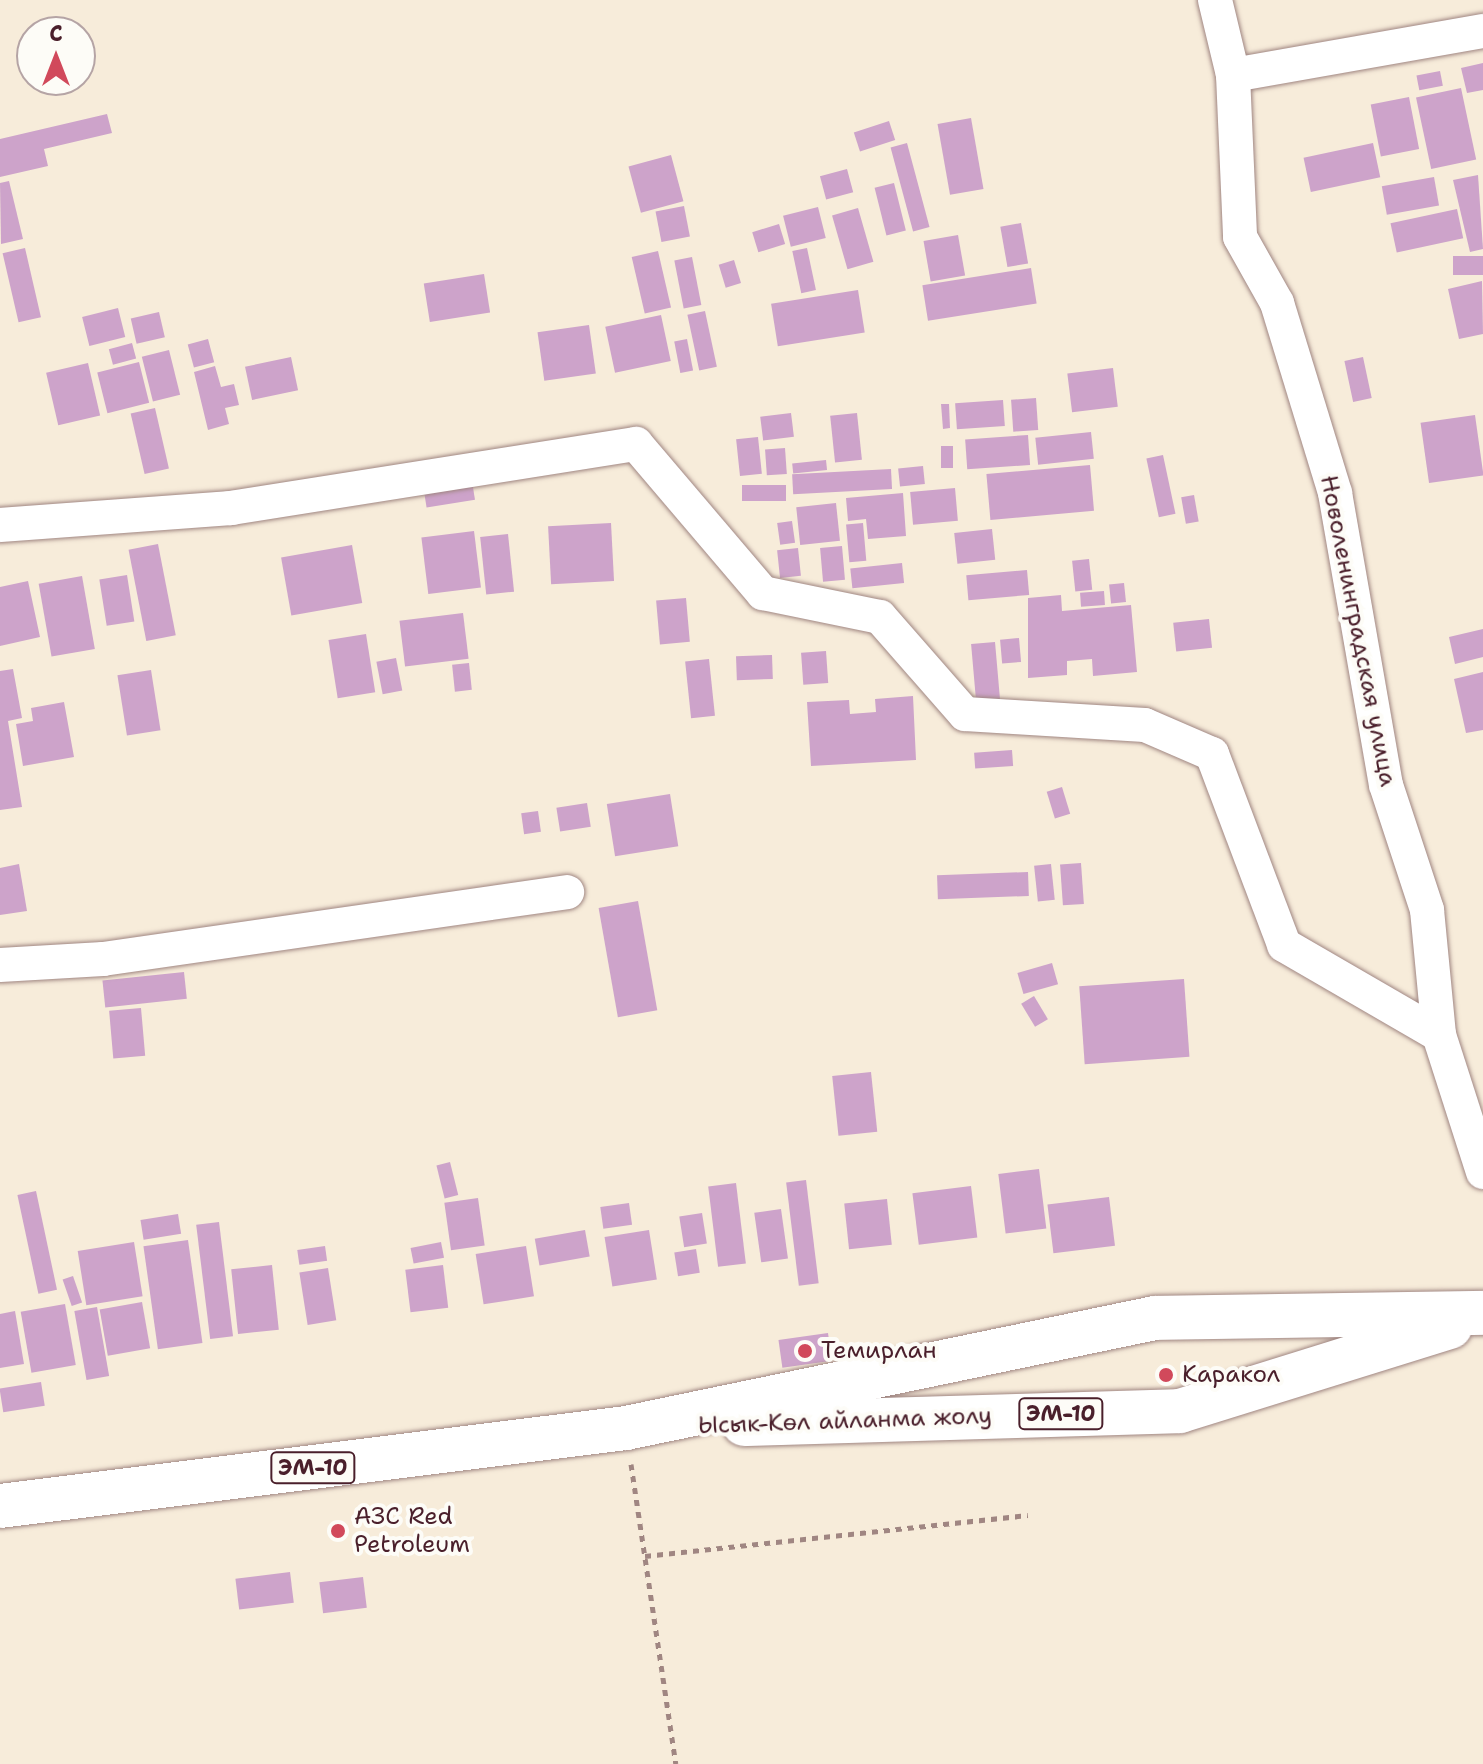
<!DOCTYPE html>
<meta charset="utf-8">
<style>
body{margin:0}
#map{position:relative;width:1483px;height:1764px;overflow:hidden;background:#f7ecda;font-family:"Shantell Sans",sans-serif}
div>[style]{position:absolute}
[style*='--x']{left:calc(var(--x)*1px);top:calc(var(--y)*1px);width:calc(var(--w)*1px);rotate:calc(var(--a)*1deg)}
.building>*{inset:0;background:#cda3ca;transform-origin:0 0}
.path>*{height:5px;margin-top:-2.5px;transform-origin:0;background:repeating-linear-gradient(90deg,#a08682 0 6px,transparent 0 12px)}
.roads{filter:drop-shadow(0 0 2px #a08682) drop-shadow(0 0 2px #a08682)}
.minor>*{height:34px;margin:-17px;padding:0 17px;transform-origin:17px;border-radius:17px;background:#fff}
.highway>*{height:44px;margin:-22px;padding:0 22px;transform-origin:22px;border-radius:22px;background:#fff}
.dots>*{width:22px;height:22px;translate:-50% -50%;box-sizing:border-box;border:4px solid #fdfcf7;border-radius:50%}
span{translate:-50% -50%;white-space:nowrap;text-align:center;line-height:1.15;-webkit-text-stroke:8px #fdfcf7;paint-order:stroke}
.shield-label span{padding:2px 6px;background:#fdfcf7;border:2px solid;border-radius:6px;-webkit-text-stroke-width:0}
.shield-label{font-size:22px;color:#4a1f2b;font-weight:700}
.street-label{font-size:24px;color:#4a1f2b}
.poi-label{font-size:24px;color:#4a1f2b}
.left{translate:0 -50%;text-align:left}
.north{position:absolute;left:16px;top:16px;width:80px;height:80px;box-sizing:border-box;background:#fdfcf7;border:2px solid #b5a4a5;border-radius:50%;rotate:0deg;font-size:22px;font-weight:700;line-height:32px;text-align:center;color:#4a1f2b}
.north::after{content:'';display:block;margin:auto;width:28px;height:36px;background:#d1495b;clip-path:polygon(50% 0,100% 100%,50% 72%,0 100%)}
</style>
<div id="map">
<div class="building">
<div style="clip-path:polygon(1483px 63px,1483px 90px,1467px 93px,1461px 68px)"></div>
<div style="left:1440px;top:71px;width:15px;height:24px;rotate:79deg"></div>
<div style="left:1461px;top:88px;width:73px;height:46px;rotate:78deg"></div>
<div style="left:1409px;top:97px;width:53px;height:39px;rotate:79deg"></div>
<div style="clip-path:polygon(107px 114px,112px 133px,44px 149px,48px 166px,0 177px,0 139px)"></div>
<div style="left:971px;top:118px;width:72px;height:34px;rotate:80deg"></div>
<div style="left:889px;top:121px;width:20px;height:37px;rotate:72deg"></div>
<div style="left:907px;top:143px;width:87px;height:17px;rotate:75deg"></div>
<div style="left:1373px;top:143px;width:35px;height:71px;rotate:78deg"></div>
<div style="left:671px;top:155px;width:48px;height:44px;rotate:75deg"></div>
<div style="left:847px;top:169px;width:24px;height:28px;rotate:75deg"></div>
<div style="clip-path:polygon(1478px 175px,1483px 249px,1470px 252px,1453px 180px)"></div>
<div style="left:1434px;top:177px;width:29px;height:53px;rotate:80deg"></div>
<div style="clip-path:polygon(9px 181px,23px 239px,1px 244px,0 183px)"></div>
<div style="left:894px;top:183px;width:49px;height:20px;rotate:76deg"></div>
<div style="left:684px;top:206px;width:31px;height:29px;rotate:79deg"></div>
<div style="left:818px;top:207px;width:32px;height:36px;rotate:76deg"></div>
<div style="left:858px;top:208px;width:56px;height:27px;rotate:74deg"></div>
<div style="left:1457px;top:209px;width:30px;height:68px;rotate:78deg"></div>
<div style="left:1021px;top:223px;width:41px;height:21px;rotate:80deg"></div>
<div style="left:779px;top:224px;width:21px;height:28px;rotate:73deg"></div>
<div style="left:958px;top:235px;width:41px;height:35px;rotate:80deg"></div>
<div style="left:25px;top:248px;width:71px;height:23px;rotate:77deg"></div>
<div style="left:807px;top:248px;width:43px;height:15px;rotate:78deg"></div>
<div style="left:658px;top:251px;width:58px;height:27px;rotate:77deg"></div>
<div style="left:1483px;top:256px;width:19px;height:30px;rotate:90deg"></div>
<div style="left:692px;top:257px;width:49px;height:18px;rotate:79deg"></div>
<div style="left:734px;top:260px;width:24px;height:16px;rotate:73deg"></div>
<div style="left:1031px;top:268px;width:36px;height:110px;rotate:81deg"></div>
<div style="left:484px;top:274px;width:39px;height:61px;rotate:81deg"></div>
<div style="clip-path:polygon(1482px 281px,1483px 334px,1459px 339px,1448px 289px)"></div>
<div style="left:858px;top:290px;width:43px;height:88px;rotate:81deg"></div>
<div style="left:118px;top:308px;width:30px;height:37px;rotate:76deg"></div>
<div style="left:705px;top:311px;width:57px;height:18px;rotate:78deg"></div>
<div style="left:159px;top:312px;width:26px;height:29px;rotate:77deg"></div>
<div style="left:661px;top:315px;width:47px;height:57px;rotate:78deg"></div>
<div style="left:589px;top:325px;width:49px;height:52px;rotate:82deg"></div>
<div style="left:208px;top:339px;width:24px;height:21px;rotate:75deg"></div>
<div style="left:687px;top:339px;width:32px;height:13px;rotate:79deg"></div>
<div style="left:132px;top:343px;width:16px;height:24px;rotate:75deg"></div>
<div style="left:169px;top:350px;width:46px;height:28px;rotate:76deg"></div>
<div style="left:291px;top:357px;width:34px;height:47px;rotate:78deg"></div>
<div style="left:1363px;top:357px;width:42px;height:19px;rotate:78deg"></div>
<div style="left:139px;top:362px;width:42px;height:43px;rotate:76deg"></div>
<div style="left:88px;top:363px;width:54px;height:43px;rotate:77deg"></div>
<div style="clip-path:polygon(215px 366px,221px 387px,234px 384px,239px 405px,225px 408px,229px 424px,208px 430px,194px 372px)"></div>
<div style="left:1113px;top:368px;width:39px;height:46px;rotate:83deg"></div>
<div style="left:1036px;top:398px;width:32px;height:25px;rotate:86deg"></div>
<div style="left:1003px;top:400px;width:26px;height:48px;rotate:86deg"></div>
<div style="clip-path:polygon(941px 404px,949px 404px,950px 428px,943px 429px)"></div>
<div style="left:155px;top:408px;width:62px;height:25px;rotate:77deg"></div>
<div style="left:791px;top:413px;width:24px;height:31px;rotate:83deg"></div>
<div style="left:857px;top:413px;width:47px;height:27px;rotate:84deg"></div>
<div style="left:1475px;top:415px;width:61px;height:55px;rotate:82deg"></div>
<div style="left:1091px;top:432px;width:27px;height:56px;rotate:84deg"></div>
<div style="left:1028px;top:435px;width:30px;height:63px;rotate:86deg"></div>
<div style="left:758px;top:437px;width:37px;height:22px;rotate:84deg"></div>
<div style="left:941px;top:446px;width:12px;height:22px"></div>
<div style="left:785px;top:448px;width:26px;height:20px;rotate:86deg"></div>
<div style="left:1163px;top:455px;width:60px;height:17px;rotate:78deg"></div>
<div style="left:826px;top:460px;width:10px;height:34px;rotate:84deg"></div>
<div style="left:1090px;top:465px;width:46px;height:104px;rotate:85deg"></div>
<div style="left:923px;top:466px;width:18px;height:25px;rotate:84deg"></div>
<div style="left:891px;top:469px;width:20px;height:99px;rotate:87deg"></div>
<div style="left:472px;top:481px;width:19px;height:49px;rotate:81deg"></div>
<div style="left:786px;top:485px;width:16px;height:44px;rotate:90deg"></div>
<div style="left:955px;top:488px;width:33px;height:45px;rotate:85deg"></div>
<div style="clip-path:polygon(903px 493px,906px 536px,868px 539px,866px 519px,848px 521px,846px 498px)"></div>
<div style="left:1194px;top:495px;width:27px;height:13px;rotate:80deg"></div>
<div style="left:836px;top:503px;width:38px;height:40px;rotate:84deg"></div>
<div style="left:792px;top:521px;width:22px;height:15px;rotate:82deg"></div>
<div style="left:611px;top:523px;width:58px;height:63px;rotate:87deg"></div>
<div style="left:863px;top:523px;width:38px;height:17px;rotate:85deg"></div>
<div style="left:992px;top:529px;width:31px;height:38px;rotate:84deg"></div>
<div style="left:474px;top:531px;width:57px;height:53px;rotate:83deg"></div>
<div style="left:508px;top:534px;width:58px;height:28px;rotate:84deg"></div>
<div style="left:158px;top:544px;width:93px;height:30px;rotate:79deg"></div>
<div style="left:352px;top:545px;width:59px;height:72px;rotate:80deg"></div>
<div style="left:842px;top:546px;width:34px;height:22px;rotate:85deg"></div>
<div style="left:798px;top:548px;width:28px;height:21px;rotate:84deg"></div>
<div style="left:1089px;top:559px;width:31px;height:17px;rotate:84deg"></div>
<div style="left:902px;top:563px;width:20px;height:52px;rotate:84deg"></div>
<div style="left:1027px;top:570px;width:25px;height:61px;rotate:85deg"></div>
<div style="left:127px;top:575px;width:47px;height:28px;rotate:81deg"></div>
<div style="left:82px;top:576px;width:74px;height:44px;rotate:80deg"></div>
<div style="clip-path:polygon(28px 581px,40px 637px,0 646px,0 587px)"></div>
<div style="left:1124px;top:583px;width:19px;height:15px;rotate:84deg"></div>
<div style="left:1104px;top:591px;width:14px;height:24px;rotate:86deg"></div>
<div style="clip-path:polygon(1061px 595px,1062px 611px,1131px 605px,1137px 672px,1093px 676px,1092px 659px,1067px 661px,1067px 675px,1028px 678px,1028px 598px)"></div>
<div style="left:686px;top:598px;width:44px;height:30px;rotate:85deg"></div>
<div style="left:463px;top:613px;width:46px;height:64px;rotate:83deg"></div>
<div style="left:1209px;top:619px;width:29px;height:36px;rotate:84deg"></div>
<div style="clip-path:polygon(1483px 629px,1483px 657px,1455px 664px,1449px 637px)"></div>
<div style="left:366px;top:634px;width:59px;height:38px;rotate:81deg"></div>
<div style="left:1019px;top:638px;width:24px;height:19px;rotate:85deg"></div>
<div style="left:995px;top:642px;width:60px;height:24px;rotate:85deg"></div>
<div style="left:826px;top:651px;width:32px;height:25px;rotate:86deg"></div>
<div style="left:772px;top:655px;width:24px;height:36px;rotate:88deg"></div>
<div style="left:396px;top:658px;width:33px;height:20px;rotate:79deg"></div>
<div style="left:709px;top:659px;width:57px;height:24px;rotate:84deg"></div>
<div style="left:469px;top:663px;width:27px;height:17px;rotate:84deg"></div>
<div style="clip-path:polygon(13px 669px,22px 718px,8px 721px,22px 807px,0 810px,0 671px)"></div>
<div style="left:151px;top:670px;width:61px;height:34px;rotate:81deg"></div>
<div style="clip-path:polygon(1483px 672px,1483px 730px,1466px 733px,1454px 679px)"></div>
<div style="clip-path:polygon(913px 696px,916px 760px,811px 766px,807px 702px,849px 700px,850px 714px,876px 712px,875px 699px)"></div>
<div style="clip-path:polygon(64px 702px,74px 757px,23px 766px,16px 724px,33px 721px,31px 708px)"></div>
<div style="left:1012px;top:750px;width:16px;height:38px;rotate:86deg"></div>
<div style="left:1062px;top:787px;width:28px;height:16px;rotate:73deg"></div>
<div style="left:670px;top:794px;width:53px;height:64px;rotate:81deg"></div>
<div style="left:587px;top:803px;width:24px;height:31px;rotate:81deg"></div>
<div style="left:538px;top:811px;width:21px;height:17px;rotate:82deg"></div>
<div style="left:1081px;top:863px;width:41px;height:21px;rotate:86deg"></div>
<div style="clip-path:polygon(19px 864px,27px 911px,0 915px,0 868px)"></div>
<div style="left:1051px;top:864px;width:36px;height:17px;rotate:84deg"></div>
<div style="left:1028px;top:872px;width:24px;height:91px;rotate:88deg"></div>
<div style="left:638px;top:901px;width:111px;height:40px;rotate:80deg"></div>
<div style="left:1052px;top:963px;width:22px;height:36px;rotate:74deg"></div>
<div style="left:184px;top:972px;width:27px;height:82px;rotate:84deg"></div>
<div style="left:1184px;top:979px;width:78px;height:105px;rotate:86deg"></div>
<div style="left:1034px;top:996px;width:27px;height:15px;rotate:59deg"></div>
<div style="left:141px;top:1008px;width:48px;height:32px;rotate:85deg"></div>
<div style="left:871px;top:1072px;width:60px;height:39px;rotate:84deg"></div>
<div style="left:450px;top:1162px;width:34px;height:14px;rotate:76deg"></div>
<div style="left:1039px;top:1169px;width:60px;height:41px;rotate:83deg"></div>
<div style="left:806px;top:1180px;width:104px;height:20px;rotate:83deg"></div>
<div style="left:736px;top:1183px;width:81px;height:28px;rotate:83deg"></div>
<div style="left:971px;top:1186px;width:52px;height:59px;rotate:83deg"></div>
<div style="left:36px;top:1191px;width:101px;height:19px;rotate:78deg"></div>
<div style="left:1109px;top:1197px;width:49px;height:62px;rotate:83deg"></div>
<div style="left:478px;top:1198px;width:48px;height:34px;rotate:82deg"></div>
<div style="left:887px;top:1199px;width:46px;height:43px;rotate:84deg"></div>
<div style="left:629px;top:1203px;width:22px;height:29px;rotate:82deg"></div>
<div style="left:781px;top:1209px;width:50px;height:27px;rotate:82deg"></div>
<div style="left:702px;top:1213px;width:31px;height:23px;rotate:81deg"></div>
<div style="left:178px;top:1214px;width:20px;height:38px;rotate:81deg"></div>
<div style="left:219px;top:1222px;width:115px;height:23px;rotate:83deg"></div>
<div style="left:585px;top:1230px;width:27px;height:51px;rotate:80deg"></div>
<div style="left:649px;top:1230px;width:50px;height:45px;rotate:81deg"></div>
<div style="left:188px;top:1240px;width:104px;height:45px;rotate:82deg"></div>
<div style="left:134px;top:1242px;width:55px;height:57px;rotate:81deg"></div>
<div style="left:441px;top:1242px;width:16px;height:31px;rotate:79deg"></div>
<div style="left:325px;top:1246px;width:15px;height:28px;rotate:82deg"></div>
<div style="left:526px;top:1246px;width:51px;height:51px;rotate:81deg"></div>
<div style="left:696px;top:1249px;width:24px;height:22px;rotate:81deg"></div>
<div style="left:272px;top:1265px;width:65px;height:41px;rotate:84deg"></div>
<div style="left:443px;top:1265px;width:43px;height:38px;rotate:83deg"></div>
<div style="left:328px;top:1268px;width:53px;height:29px;rotate:81deg"></div>
<div style="left:73px;top:1276px;width:28px;height:11px;rotate:71deg"></div>
<div style="left:142px;top:1302px;width:47px;height:43px;rotate:80deg"></div>
<div style="left:65px;top:1304px;width:62px;height:45px;rotate:80deg"></div>
<div style="left:97px;top:1307px;width:70px;height:23px;rotate:80deg"></div>
<div style="clip-path:polygon(15px 1311px,24px 1364px,0 1368px,0 1314px)"></div>
<div style="left:828px;top:1333px;width:28px;height:50px;rotate:82deg"></div>
<div style="left:41px;top:1382px;width:24px;height:42px;rotate:81deg"></div>
<div style="left:290px;top:1572px;width:31px;height:55px;rotate:83deg"></div>
<div style="left:363px;top:1577px;width:31px;height:44px;rotate:83deg"></div>
</div>
<div class="path">
<div style="--x:631;--y:1464;--w:303;--a:81.5"></div>
<div style="--x:645;--y:1556;--w:385;--a:-6.1"></div>
</div>
<div class="roads">
<div class="minor">
<div style="--x:1215;--y:0;--w:77;--a:76.5"></div>
<div style="--x:1233;--y:75;--w:162;--a:87.5"></div>
<div style="--x:1240;--y:237;--w:76;--a:60.7"></div>
<div style="--x:1277;--y:303;--w:199;--a:73"></div>
<div style="--x:1335;--y:493;--w:296;--a:80.1"></div>
<div style="--x:1386;--y:785;--w:132;--a:71.8"></div>
<div style="--x:1427;--y:910;--w:126;--a:84.5"></div>
<div style="--x:1439;--y:1035;--w:144;--a:72.2"></div>
<div style="--x:1233;--y:75;--w:254;--a:-10"></div>
<div style="--x:0;--y:525;--w:232;--a:-4.2"></div>
<div style="--x:231;--y:508;--w:410;--a:-9"></div>
<div style="--x:636;--y:444;--w:196;--a:49.6"></div>
<div style="--x:763;--y:593;--w:119;--a:11.6"></div>
<div style="--x:880;--y:617;--w:129;--a:48.8"></div>
<div style="--x:965;--y:714;--w:180;--a:3.5"></div>
<div style="--x:1145;--y:725;--w:73;--a:23.4"></div>
<div style="--x:1212;--y:754;--w:204;--a:69.3"></div>
<div style="--x:1284;--y:945;--w:179;--a:30.1"></div>
<div style="--x:0;--y:965;--w:103;--a:-3.3"></div>
<div style="--x:103;--y:959;--w:469;--a:-8.2"></div>
</div>
<div class="highway">
<div style="--x:744;--y:1424;--w:436;--a:-1.7"></div>
<div style="--x:1180;--y:1411;--w:283;--a:-17.3"></div>
<div style="--x:0;--y:1506;--w:631;--a:-7.1"></div>
<div style="--x:626;--y:1428;--w:540;--a:-11.75"></div>
<div style="--x:1155;--y:1318;--w:328;--a:-0.9"></div>
</div>
</div>
<div class="dots">
<div style="left:805px;top:1351px;background:#d1495b"></div>
<div style="left:1166px;top:1375px;background:#d1495b"></div>
<div style="left:338px;top:1531px;background:#d1495b"></div>
</div>
<div class="shield-label">
<span style="left:1061px;top:1414px">ЭМ-10</span>
<span style="left:313px;top:1468px">ЭМ-10</span>
</div>
<div class="street-label">
<span style="left:1358px;top:631px;rotate:79deg">Новоленинградская улица</span>
<span style="left:845px;top:1421px;rotate:-2deg">Ысык-Көл айланма жолу</span>
</div>
<div class="poi-label">
<span class="left" style="left:821px;top:1351px">Темирлан</span>
<span class="left" style="left:1182px;top:1375px">Каракол</span>
<span class="left" style="left:354px;top:1531px">АЗС Red<br>Petroleum</span>
</div>
<div class="north">С</div>
</div>
